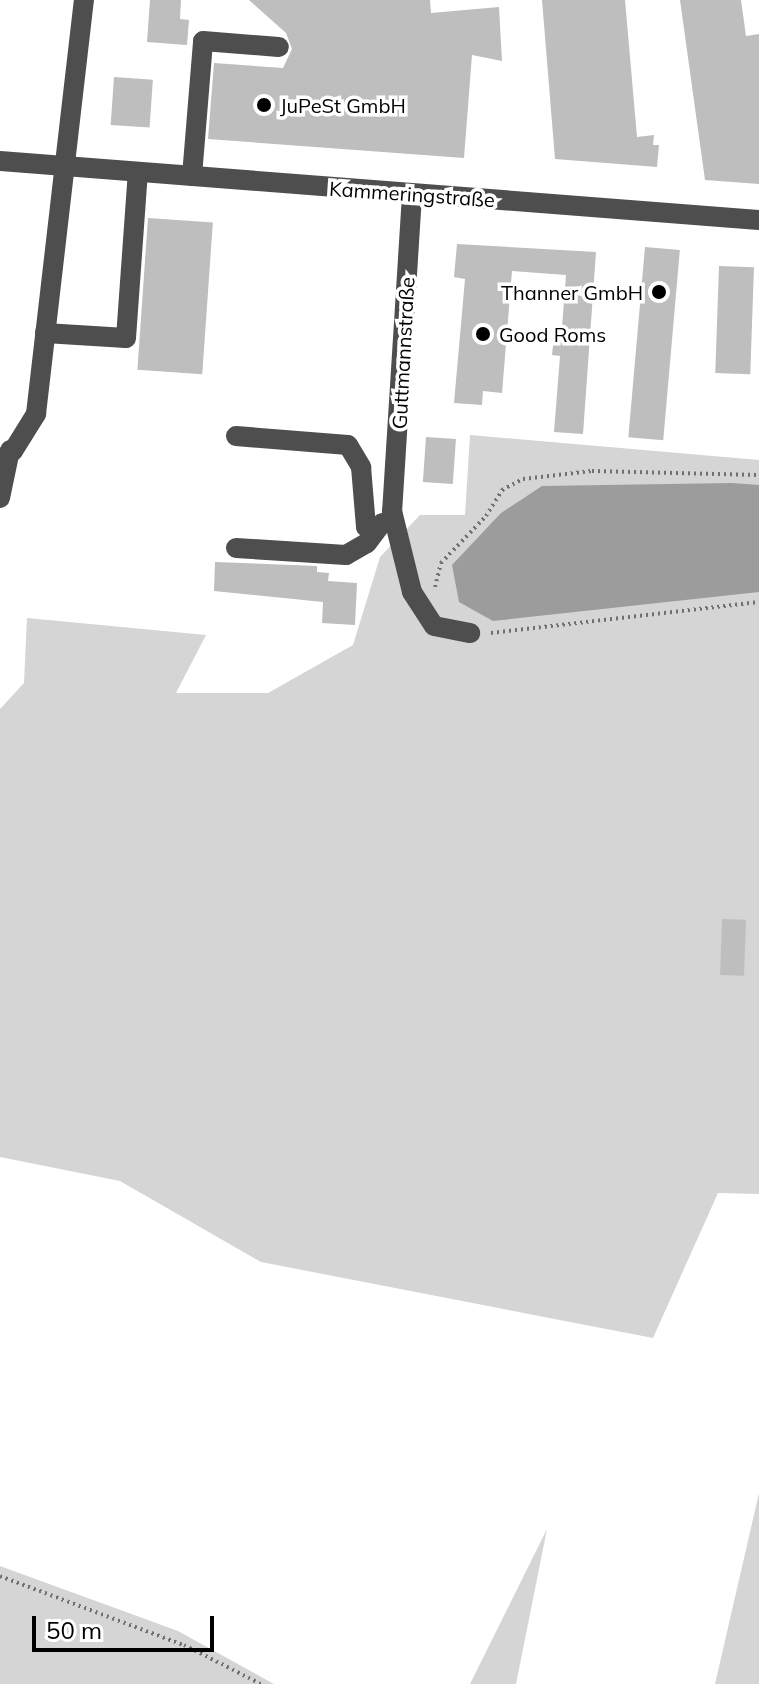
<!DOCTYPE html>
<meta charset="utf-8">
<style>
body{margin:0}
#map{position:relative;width:759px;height:1684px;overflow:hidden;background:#fff;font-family:Mulish,sans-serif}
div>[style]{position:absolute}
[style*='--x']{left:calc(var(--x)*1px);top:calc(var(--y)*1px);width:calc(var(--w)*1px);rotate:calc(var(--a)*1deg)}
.green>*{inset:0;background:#d5d5d5}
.water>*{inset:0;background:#9c9c9c}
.building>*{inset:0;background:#bebebe;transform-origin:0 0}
.path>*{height:4px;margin-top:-2px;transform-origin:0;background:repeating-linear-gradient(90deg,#707070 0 2px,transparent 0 6px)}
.minor>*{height:20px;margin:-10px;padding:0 10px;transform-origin:10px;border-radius:10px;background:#4e4e4e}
.dots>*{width:22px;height:22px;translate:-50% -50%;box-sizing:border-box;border:4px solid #fff;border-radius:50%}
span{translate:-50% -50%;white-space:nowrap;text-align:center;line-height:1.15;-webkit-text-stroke:7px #fff;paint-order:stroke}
.poi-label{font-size:20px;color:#000}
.left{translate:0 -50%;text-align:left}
.right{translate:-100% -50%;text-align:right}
.street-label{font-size:20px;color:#000}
.scale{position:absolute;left:32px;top:1616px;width:182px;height:36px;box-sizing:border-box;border:4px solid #000;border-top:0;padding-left:10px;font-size:24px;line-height:28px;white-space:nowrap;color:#000;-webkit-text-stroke:6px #fff;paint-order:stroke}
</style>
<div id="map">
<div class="green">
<div style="clip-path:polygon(470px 435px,759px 460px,759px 1194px,718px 1193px,653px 1338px,261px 1262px,120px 1181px,0 1157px,0 709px,24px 683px,27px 618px,206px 635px,176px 693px,268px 693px,353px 645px,380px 557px,420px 515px,465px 515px)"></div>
<div style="clip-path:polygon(759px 1493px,759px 1684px,715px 1684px)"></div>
<div style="clip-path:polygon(547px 1529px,516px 1684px,470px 1684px)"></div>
<div style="clip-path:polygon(0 1566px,178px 1631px,274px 1684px,0 1684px)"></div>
</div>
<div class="water">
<div style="clip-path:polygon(732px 483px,759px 485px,759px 592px,493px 621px,459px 602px,452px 565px,501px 513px,542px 486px)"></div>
</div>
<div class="building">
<div style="clip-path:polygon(150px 0,181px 0,180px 19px,189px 20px,187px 45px,147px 42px)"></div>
<div style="clip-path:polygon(249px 0,430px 0,431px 13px,499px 7px,502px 61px,472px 55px,464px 158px,208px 139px,214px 63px,283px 68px,292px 49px,286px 33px)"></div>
<div style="clip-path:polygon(542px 0,625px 0,637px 137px,654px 135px,653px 145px,659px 145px,657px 167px,555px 159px)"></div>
<div style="clip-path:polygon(680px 0,741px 0,746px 36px,759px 34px,759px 184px,705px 180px)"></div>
<div style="left:114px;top:77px;width:39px;height:48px;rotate:4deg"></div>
<div style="left:148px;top:218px;width:65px;height:152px;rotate:4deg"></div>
<div style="clip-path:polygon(457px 244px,596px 252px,583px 434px,554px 432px,560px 356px,552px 355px,555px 327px,562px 327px,566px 275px,512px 271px,502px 393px,483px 391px,482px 405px,454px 403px,465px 279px,454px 277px)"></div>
<div style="left:645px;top:247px;width:35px;height:191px;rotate:5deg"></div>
<div style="left:719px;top:266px;width:35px;height:107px;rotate:2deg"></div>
<div style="left:426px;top:437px;width:30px;height:45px;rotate:4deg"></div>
<div style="clip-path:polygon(215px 562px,317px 566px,317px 572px,329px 573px,328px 581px,357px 583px,355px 625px,322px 623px,323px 602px,214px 591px)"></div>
<div style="left:722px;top:919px;width:24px;height:56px;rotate:2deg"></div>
</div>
<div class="path">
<div style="--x:435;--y:587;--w:25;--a:-76"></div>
<div style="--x:441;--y:563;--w:65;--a:-46.2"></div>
<div style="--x:486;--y:516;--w:31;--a:-58"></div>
<div style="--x:502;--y:490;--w:24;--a:-28"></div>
<div style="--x:523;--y:479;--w:69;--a:-6.6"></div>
<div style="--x:592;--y:471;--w:167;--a:1.4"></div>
<div style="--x:491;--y:633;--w:270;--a:-6.6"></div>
<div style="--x:0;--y:1576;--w:197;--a:20.6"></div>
<div style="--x:184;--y:1645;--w:86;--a:26.9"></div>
</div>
<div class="minor">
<div style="--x:0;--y:161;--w:761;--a:4.44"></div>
<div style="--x:192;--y:176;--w:135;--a:-85.3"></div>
<div style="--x:203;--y:41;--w:76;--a:4.5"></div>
<div style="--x:412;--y:195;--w:317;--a:93.6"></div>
<div style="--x:392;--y:511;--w:83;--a:76.1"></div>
<div style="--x:412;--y:592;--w:40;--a:57.1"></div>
<div style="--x:434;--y:626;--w:37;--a:11"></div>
<div style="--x:45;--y:333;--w:81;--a:3.5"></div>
<div style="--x:126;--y:338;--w:166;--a:-85.9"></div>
<div style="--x:236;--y:436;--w:112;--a:4.6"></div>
<div style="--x:348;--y:445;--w:26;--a:59"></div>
<div style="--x:361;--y:467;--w:60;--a:85.2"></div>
<div style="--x:366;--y:527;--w:10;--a:29"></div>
<div style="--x:0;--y:460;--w:16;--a:-35"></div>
<div style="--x:13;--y:451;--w:44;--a:-58.1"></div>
<div style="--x:36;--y:414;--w:417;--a:-83.4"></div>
<div style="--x:0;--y:498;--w:49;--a:-78.2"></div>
<div style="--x:236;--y:548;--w:110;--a:3.6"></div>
<div style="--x:346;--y:555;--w:24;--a:-30"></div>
<div style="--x:367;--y:543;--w:25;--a:-53"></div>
</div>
<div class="dots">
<div style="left:264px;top:105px;background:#000"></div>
<div style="left:659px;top:292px;background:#000"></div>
<div style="left:483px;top:334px;background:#000"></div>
</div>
<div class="poi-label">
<span class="left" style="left:280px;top:105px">JuPeSt GmbH</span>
<span class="right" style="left:643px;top:292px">Thanner GmbH</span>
<span class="left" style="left:499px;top:334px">Good Roms</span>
</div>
<div class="street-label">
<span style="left:412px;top:194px;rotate:4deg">Kammeringstraße</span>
<span style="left:403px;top:353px;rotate:-87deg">Guttmannstraße</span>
</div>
<div class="scale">50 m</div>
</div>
